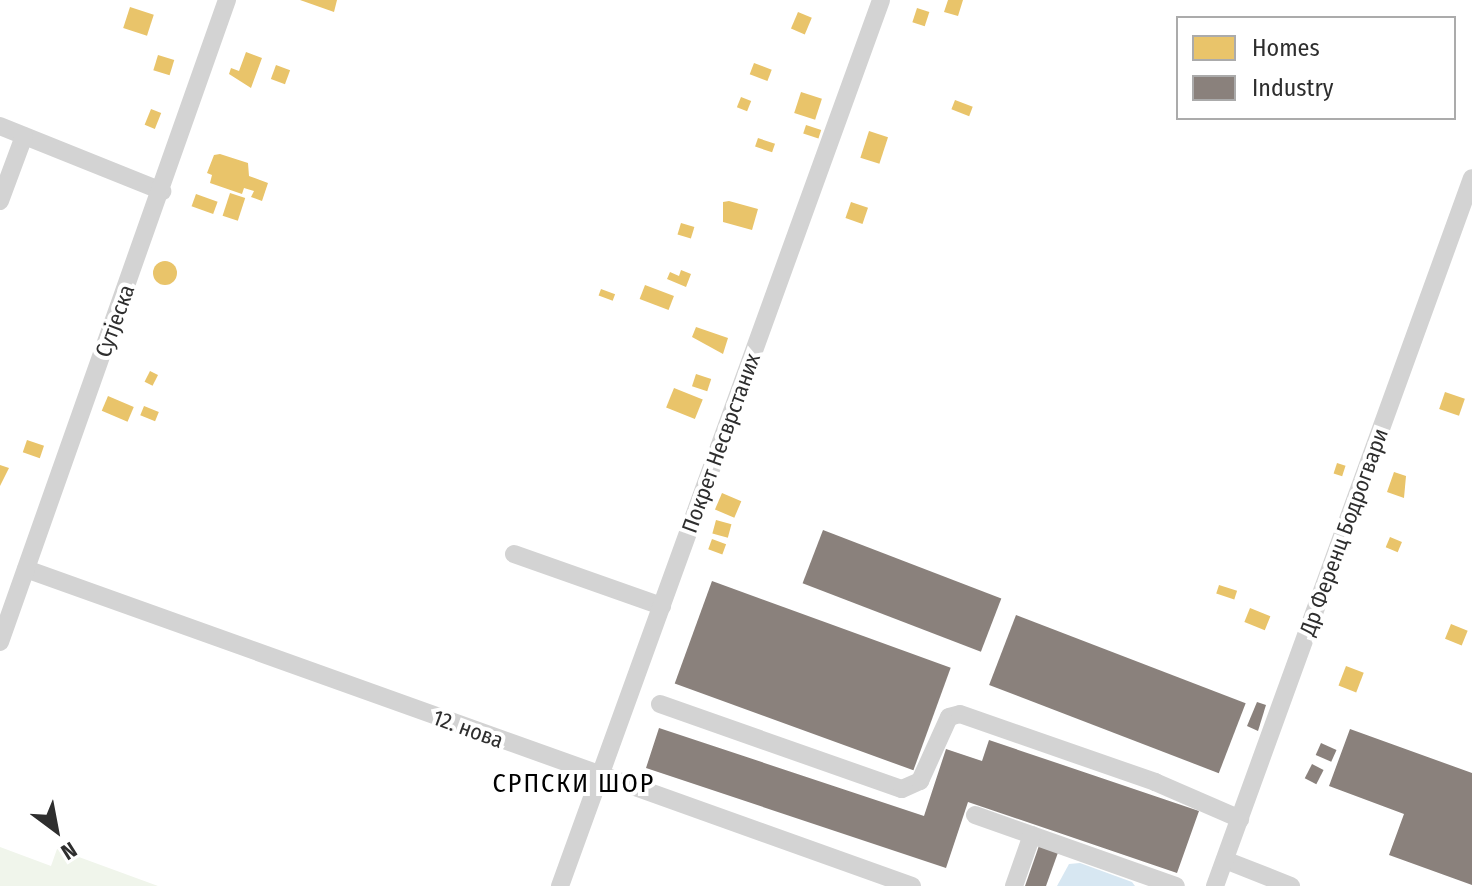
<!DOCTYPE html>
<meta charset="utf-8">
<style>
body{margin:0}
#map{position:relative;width:1472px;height:886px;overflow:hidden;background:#fff;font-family:"Fira Sans Condensed",sans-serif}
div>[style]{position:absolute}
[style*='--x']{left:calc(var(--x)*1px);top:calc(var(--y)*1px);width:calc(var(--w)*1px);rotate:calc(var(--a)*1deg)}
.green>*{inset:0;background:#f0f5eb}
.water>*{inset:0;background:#d7e7f2}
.homes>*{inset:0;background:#e9c46a;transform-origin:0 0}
.round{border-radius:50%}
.industry>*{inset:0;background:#8a817c;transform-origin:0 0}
.minor>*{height:18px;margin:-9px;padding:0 9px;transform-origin:9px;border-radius:9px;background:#d3d3d3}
span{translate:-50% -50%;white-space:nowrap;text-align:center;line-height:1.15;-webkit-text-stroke:8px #fff;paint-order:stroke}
.street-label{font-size:22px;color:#2e2e2e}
.quarter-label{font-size:26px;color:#000;letter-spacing:2px}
.legend{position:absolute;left:1176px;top:16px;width:280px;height:104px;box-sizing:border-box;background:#fff;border:2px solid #ababab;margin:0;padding:10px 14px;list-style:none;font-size:24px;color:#2e2e2e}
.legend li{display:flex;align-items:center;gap:16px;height:40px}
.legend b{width:40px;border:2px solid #ababab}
.north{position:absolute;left:16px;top:790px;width:80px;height:80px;-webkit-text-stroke:6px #fff;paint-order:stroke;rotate:148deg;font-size:22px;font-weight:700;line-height:32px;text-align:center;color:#2e2e2e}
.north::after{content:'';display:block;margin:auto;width:28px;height:36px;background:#2e2e2e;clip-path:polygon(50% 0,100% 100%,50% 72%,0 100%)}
</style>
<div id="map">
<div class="green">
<div style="clip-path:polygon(0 847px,51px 866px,57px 849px,158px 886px,0 886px)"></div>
</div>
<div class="water">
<div style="clip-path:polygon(1080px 863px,1132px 882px,1135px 886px,1057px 886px,1069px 864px)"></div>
</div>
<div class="homes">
<div style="clip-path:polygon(300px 0,337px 0,334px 12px)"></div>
<div style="clip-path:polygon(948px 0,963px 0,958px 16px,944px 12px)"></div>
<div style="left:130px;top:7px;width:25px;height:22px;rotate:18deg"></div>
<div style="left:917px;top:8px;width:13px;height:15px;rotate:18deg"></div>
<div style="left:798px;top:12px;width:15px;height:18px;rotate:23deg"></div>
<div style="clip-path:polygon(246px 52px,262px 58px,251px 88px,229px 74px,231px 68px,239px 71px)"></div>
<div style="left:158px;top:55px;width:17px;height:16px;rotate:17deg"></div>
<div style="left:754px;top:63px;width:19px;height:12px;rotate:21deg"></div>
<div style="left:276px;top:65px;width:15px;height:15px;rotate:20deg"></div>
<div style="left:801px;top:92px;width:22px;height:22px;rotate:18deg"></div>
<div style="left:741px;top:97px;width:11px;height:11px;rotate:22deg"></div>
<div style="left:955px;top:100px;width:19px;height:10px;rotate:21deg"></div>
<div style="left:151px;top:109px;width:11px;height:17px;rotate:22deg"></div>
<div style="left:806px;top:125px;width:16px;height:9px;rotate:18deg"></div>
<div style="left:869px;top:131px;width:20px;height:28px;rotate:18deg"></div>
<div style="left:758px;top:138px;width:18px;height:9px;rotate:19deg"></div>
<div style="clip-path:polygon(220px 154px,248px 163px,249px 176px,268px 183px,262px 201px,251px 197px,254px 191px,244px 188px,242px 194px,210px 183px,212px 175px,207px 173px,214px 155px)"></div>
<div style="left:230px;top:193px;width:16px;height:24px;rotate:18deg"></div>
<div style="left:196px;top:194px;width:23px;height:13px;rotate:20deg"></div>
<div style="clip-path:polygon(729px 201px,758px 209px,752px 230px,723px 222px,723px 202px)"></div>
<div style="left:851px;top:202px;width:18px;height:17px;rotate:19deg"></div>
<div style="left:681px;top:223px;width:14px;height:12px;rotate:17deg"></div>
<div class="round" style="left:153px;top:261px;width:24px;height:24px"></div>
<div style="clip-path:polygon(681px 270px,691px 274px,686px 287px,667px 279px,670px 272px,679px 276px)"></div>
<div style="left:645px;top:285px;width:31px;height:15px;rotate:21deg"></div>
<div style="left:601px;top:289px;width:15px;height:7px;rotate:20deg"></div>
<div style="clip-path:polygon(696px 327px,728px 338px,723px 354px,692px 337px)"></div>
<div style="left:150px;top:371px;width:9px;height:12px;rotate:27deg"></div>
<div style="left:696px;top:374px;width:16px;height:13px;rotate:18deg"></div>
<div style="left:674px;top:388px;width:31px;height:21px;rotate:22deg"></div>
<div style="left:1445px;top:392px;width:21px;height:18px;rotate:19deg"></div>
<div style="left:108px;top:396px;width:28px;height:16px;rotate:23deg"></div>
<div style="left:144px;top:406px;width:16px;height:10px;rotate:22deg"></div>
<div style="left:27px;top:440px;width:18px;height:13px;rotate:19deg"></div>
<div style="left:1337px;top:463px;width:9px;height:11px;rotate:18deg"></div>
<div style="clip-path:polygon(0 465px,9px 468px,0 486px)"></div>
<div style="clip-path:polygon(1394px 472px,1406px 476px,1404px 498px,1387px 492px)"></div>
<div style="left:722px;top:493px;width:21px;height:18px;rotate:23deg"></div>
<div style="left:716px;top:520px;width:16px;height:14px;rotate:15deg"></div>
<div style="left:1390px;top:537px;width:13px;height:11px;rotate:23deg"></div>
<div style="left:712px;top:539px;width:15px;height:11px;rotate:20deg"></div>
<div style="left:1219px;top:585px;width:19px;height:9px;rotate:18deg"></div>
<div style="left:1250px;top:608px;width:22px;height:15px;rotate:22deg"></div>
<div style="left:1451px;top:624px;width:18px;height:16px;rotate:22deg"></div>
<div style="left:1346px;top:666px;width:19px;height:21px;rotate:21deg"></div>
</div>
<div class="industry">
<div style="left:823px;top:530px;width:191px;height:57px;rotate:21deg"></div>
<div style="left:712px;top:581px;width:254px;height:109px;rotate:20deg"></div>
<div style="left:1016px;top:615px;width:246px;height:75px;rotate:21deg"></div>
<div style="clip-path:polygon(1257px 702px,1266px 705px,1258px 731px,1247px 726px)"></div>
<div style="clip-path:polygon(659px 728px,924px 816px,946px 749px,982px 761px,989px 740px,1199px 811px,1177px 873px,968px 802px,946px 868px,646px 768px)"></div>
<div style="clip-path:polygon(1350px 729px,1472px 773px,1472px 885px,1389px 855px,1404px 814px,1329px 786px)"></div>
<div style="left:1321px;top:743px;width:17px;height:13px;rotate:24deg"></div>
<div style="left:1312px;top:764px;width:13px;height:16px;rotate:27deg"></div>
<div style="clip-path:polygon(1041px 840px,1060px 847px,1046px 886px,1025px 886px)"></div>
</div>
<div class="minor">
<div style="--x:0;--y:126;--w:175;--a:21.9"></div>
<div style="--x:0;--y:201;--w:69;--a:-69.7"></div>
<div style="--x:514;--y:554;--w:157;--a:19.4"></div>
<div style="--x:26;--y:569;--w:941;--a:19.69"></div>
<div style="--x:0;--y:642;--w:681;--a:-70.53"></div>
<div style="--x:660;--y:704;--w:256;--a:19.4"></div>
<div style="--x:902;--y:789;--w:20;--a:-24"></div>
<div style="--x:920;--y:781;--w:70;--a:-65.6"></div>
<div style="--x:949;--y:717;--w:11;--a:-15"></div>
<div style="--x:960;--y:714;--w:207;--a:19.2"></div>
<div style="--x:1155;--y:782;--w:93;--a:23.5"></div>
<div style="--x:975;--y:815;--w:213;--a:19.5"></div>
<div style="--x:1225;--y:860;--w:71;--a:21.5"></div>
<div style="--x:560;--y:886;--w:942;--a:-70.08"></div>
<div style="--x:1014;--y:886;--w:54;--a:-70.6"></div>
<div style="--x:1215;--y:886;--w:753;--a:-70.05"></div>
</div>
<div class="street-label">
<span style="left:115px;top:321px;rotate:-70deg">Сутјеска</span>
<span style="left:721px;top:443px;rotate:-70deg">Покрет Несврстаних</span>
<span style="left:1344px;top:532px;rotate:-70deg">Др Ференц Бодрогвари</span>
<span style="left:468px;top:729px;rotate:20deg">12. нова</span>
</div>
<div class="quarter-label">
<span style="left:574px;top:784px">СРПСКИ ШОР</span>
</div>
<ul class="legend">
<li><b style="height:22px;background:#e9c46a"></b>Homes</li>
<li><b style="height:22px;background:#8a817c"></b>Industry</li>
</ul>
<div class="north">N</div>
</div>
